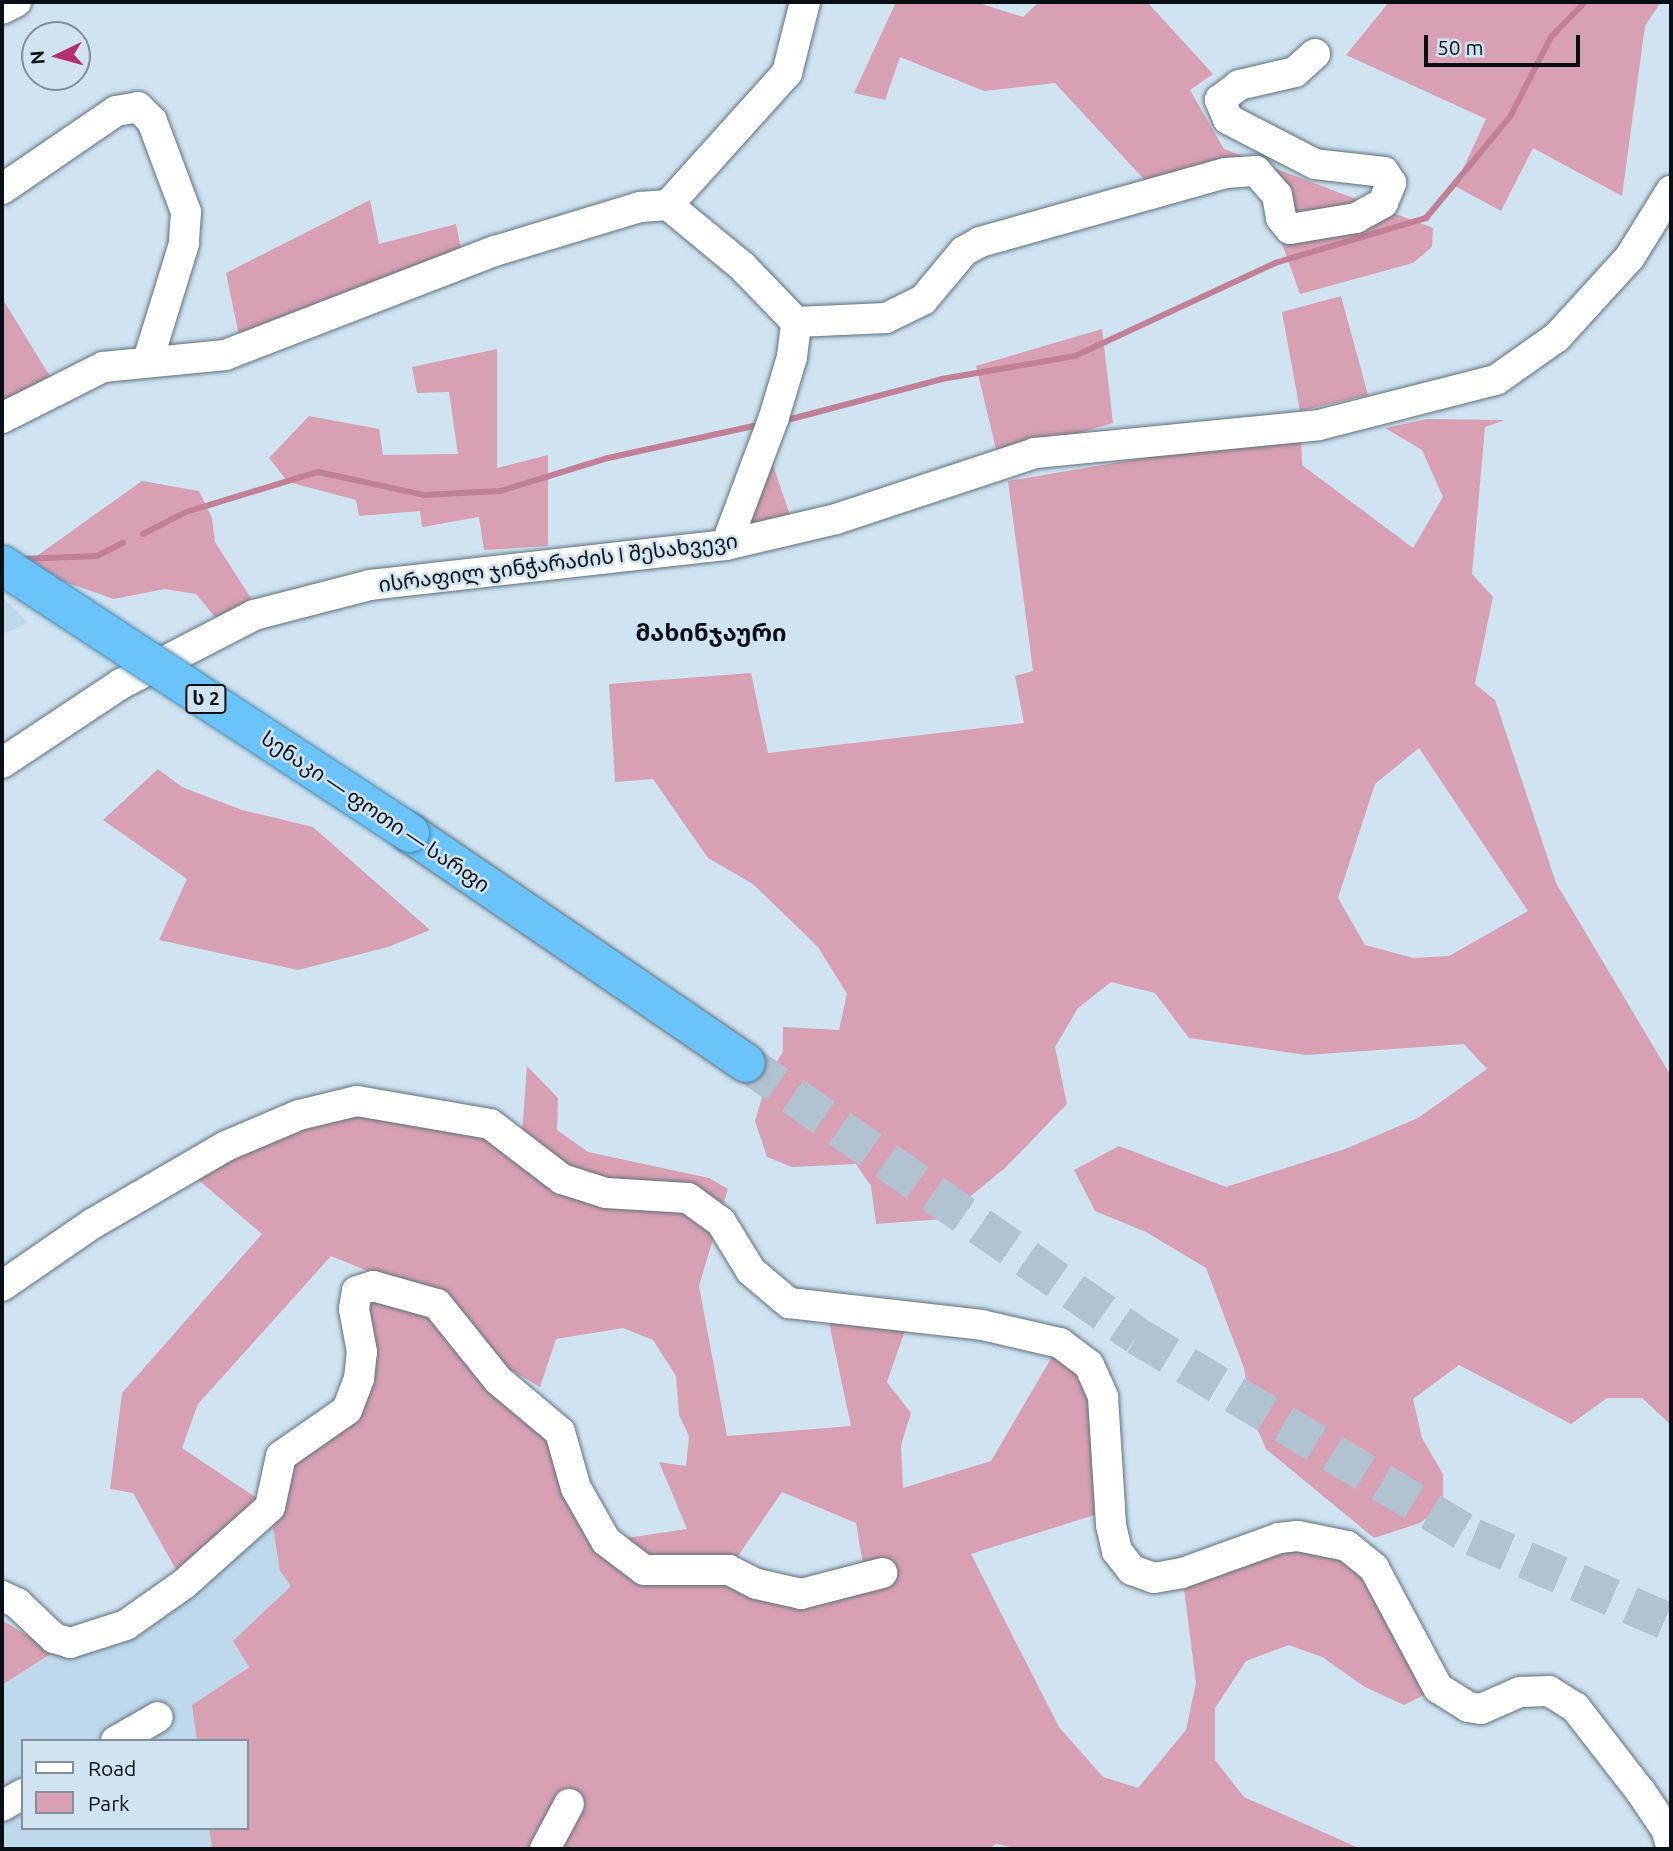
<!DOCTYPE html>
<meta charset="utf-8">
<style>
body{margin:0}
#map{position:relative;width:1673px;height:1851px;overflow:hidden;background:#cfe3f1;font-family:Ubuntu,"Noto Sans Georgian",sans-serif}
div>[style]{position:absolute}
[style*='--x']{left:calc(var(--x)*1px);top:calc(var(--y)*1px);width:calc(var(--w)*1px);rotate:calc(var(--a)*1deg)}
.built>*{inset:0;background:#bed9ec}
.green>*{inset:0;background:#d8a1b3}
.stream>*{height:6px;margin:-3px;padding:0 3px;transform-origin:3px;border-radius:3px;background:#c18096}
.highway-tunnel>*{height:38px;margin-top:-19px;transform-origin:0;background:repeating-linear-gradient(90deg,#b1c3d0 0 38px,transparent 0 57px)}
.roads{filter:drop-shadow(0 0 2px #5e707d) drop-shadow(0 0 2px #5e707d)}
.minor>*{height:30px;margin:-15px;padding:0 15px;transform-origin:15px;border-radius:15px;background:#fff}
.highway>*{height:38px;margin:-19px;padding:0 19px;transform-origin:19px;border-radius:19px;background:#6ac4fa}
.bridges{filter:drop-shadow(0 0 2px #4885aa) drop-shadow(0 0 2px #4885aa)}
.highway-bridge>*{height:38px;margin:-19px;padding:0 19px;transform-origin:19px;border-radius:19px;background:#6ac4fa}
span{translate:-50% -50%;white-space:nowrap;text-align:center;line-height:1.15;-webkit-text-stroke:5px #cfe3f1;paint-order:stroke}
.shield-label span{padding:2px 5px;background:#cfe3f1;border:2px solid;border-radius:5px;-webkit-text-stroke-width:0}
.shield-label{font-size:19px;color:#091015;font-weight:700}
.street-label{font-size:21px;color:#091015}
.quarter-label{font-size:24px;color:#091015;font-weight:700}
.frame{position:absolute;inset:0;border:4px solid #091015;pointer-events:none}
.legend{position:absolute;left:21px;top:1739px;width:228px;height:91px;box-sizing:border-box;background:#cfe3f1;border:2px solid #808f99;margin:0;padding:9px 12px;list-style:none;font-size:21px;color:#091015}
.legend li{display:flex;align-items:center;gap:14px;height:35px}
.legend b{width:35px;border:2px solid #808f99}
.north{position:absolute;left:21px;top:21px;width:70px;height:70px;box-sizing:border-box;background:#cfe3f1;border:2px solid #808f99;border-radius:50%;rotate:265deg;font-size:19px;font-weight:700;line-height:28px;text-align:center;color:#091015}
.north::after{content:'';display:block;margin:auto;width:24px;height:32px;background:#b72e6c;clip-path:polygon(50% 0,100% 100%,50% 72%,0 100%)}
.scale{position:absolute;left:1424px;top:35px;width:156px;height:32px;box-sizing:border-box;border:4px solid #091015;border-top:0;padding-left:9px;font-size:21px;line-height:24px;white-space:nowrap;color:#091015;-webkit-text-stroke:5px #cfe3f1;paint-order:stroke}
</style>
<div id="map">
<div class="built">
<div style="clip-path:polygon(2px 596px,28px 623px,2px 634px)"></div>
<div style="clip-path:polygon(270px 1507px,291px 1586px,233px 1641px,249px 1666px,192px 1705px,197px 1741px,23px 1741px,23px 1828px,209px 1828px,212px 1849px,2px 1849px,2px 1685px,70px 1643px,99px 1636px)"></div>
</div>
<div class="green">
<div style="clip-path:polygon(896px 2px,976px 2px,1023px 17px,1039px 2px,1147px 2px,1213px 74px,1190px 90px,1224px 149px,1433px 228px,1432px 247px,1413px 263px,1300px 294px,1258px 177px,1152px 188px,1055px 83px,984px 91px,900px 57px,885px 100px,854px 93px)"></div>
<div style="clip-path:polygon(1389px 2px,1661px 2px,1645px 26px,1622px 196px,1533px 148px,1501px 211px,1455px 186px,1486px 119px,1346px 55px)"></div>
<div style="clip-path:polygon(370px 200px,379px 244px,456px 224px,462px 252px,240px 341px,226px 273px)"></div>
<div style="clip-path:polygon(1341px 296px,1368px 395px,1300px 411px,1282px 312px)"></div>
<div style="clip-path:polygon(2px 298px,51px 378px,2px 405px)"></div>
<div style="clip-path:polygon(1102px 329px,1113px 423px,998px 457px,976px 366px)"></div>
<div style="clip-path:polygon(497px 349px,497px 468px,548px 455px,548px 546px,484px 550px,479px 517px,422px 527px,420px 511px,359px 516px,356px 500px,288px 482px,269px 458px,309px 416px,379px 429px,383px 455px,458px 454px,449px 392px,417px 393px,412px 367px)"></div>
<div style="clip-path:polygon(evenodd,1427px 419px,1505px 420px,1485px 427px,1472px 574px,1493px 597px,1475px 684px,1495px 700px,1556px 883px,1671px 1076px,1671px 1425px,1642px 1398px,1607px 1398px,1571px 1424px,1459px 1365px,1413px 1399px,1422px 1438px,1443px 1474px,1443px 1505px,1420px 1523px,1374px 1538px,1266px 1449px,1252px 1417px,1244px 1368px,1206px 1268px,1146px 1232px,1095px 1211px,1074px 1170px,1119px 1146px,1226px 1187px,1345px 1149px,1418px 1118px,1487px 1069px,1464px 1044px,1306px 1055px,1189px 1038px,1155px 993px,1111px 982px,1078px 1008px,1055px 1047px,1067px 1104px,1006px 1167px,943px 1219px,876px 1224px,871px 1186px,856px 1164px,792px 1167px,767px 1157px,755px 1121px,769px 1074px,783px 1052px,783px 1027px,839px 1030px,847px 994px,818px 947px,753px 884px,708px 858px,653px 779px,615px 782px,609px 684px,751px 673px,768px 753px,1024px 723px,1015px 676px,1033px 671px,1008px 481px,1219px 445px,1301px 437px,1302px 465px,1413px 548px,1443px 497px,1422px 450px,1385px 428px,1427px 419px,1419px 748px,1528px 911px,1449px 956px,1413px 958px,1365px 945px,1338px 898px,1375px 784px,1419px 748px)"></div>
<div style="clip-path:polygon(770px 456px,792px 521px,742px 528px)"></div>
<div style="clip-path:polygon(142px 481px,199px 491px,212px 518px,215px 542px,254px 603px,215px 617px,196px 594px,165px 589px,114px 599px,53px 578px,31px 560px)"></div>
<div style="clip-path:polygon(158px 769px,182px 787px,242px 810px,313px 827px,430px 930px,388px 947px,298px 970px,159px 940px,187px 879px,103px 820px)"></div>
<div style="clip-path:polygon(evenodd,527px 1066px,558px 1098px,557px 1130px,588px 1152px,709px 1178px,728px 1189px,699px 1286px,727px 1436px,851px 1426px,826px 1309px,909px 1319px,887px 1382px,911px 1413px,901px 1445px,903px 1488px,991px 1461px,1060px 1343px,1089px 1365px,1110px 1510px,971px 1554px,1059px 1727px,1103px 1777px,1138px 1788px,1186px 1730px,1196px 1683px,1182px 1573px,1242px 1550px,1347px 1546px,1438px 1688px,1404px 1705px,1365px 1687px,1322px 1657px,1289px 1645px,1246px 1661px,1215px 1708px,1215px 1760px,1244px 1797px,1361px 1849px,1020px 1849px,996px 1844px,989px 1849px,212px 1849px,209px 1828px,247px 1828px,247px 1741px,197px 1741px,192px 1705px,249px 1667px,233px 1641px,291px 1586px,280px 1571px,270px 1508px,184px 1584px,133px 1493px,110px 1489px,122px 1393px,262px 1234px,188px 1171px,357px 1101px,521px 1148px,527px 1066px,331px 1256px,380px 1276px,354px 1309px,347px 1410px,310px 1435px,270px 1507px,182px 1448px,198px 1404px,331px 1256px,527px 1066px,623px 1328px,653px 1340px,676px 1376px,679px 1415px,689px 1436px,686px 1466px,659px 1462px,687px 1529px,606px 1541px,532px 1405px,467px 1344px,540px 1387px,556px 1339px,623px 1328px,527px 1066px,782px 1492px,856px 1523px,865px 1577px,757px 1584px,729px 1569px,782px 1492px)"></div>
<div style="clip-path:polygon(2px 1620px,54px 1652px,2px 1685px)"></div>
</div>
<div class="stream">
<div style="--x:791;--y:419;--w:156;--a:-14.8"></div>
<div style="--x:942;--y:379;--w:135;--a:-9.8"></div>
<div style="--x:1075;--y:356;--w:221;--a:-24.9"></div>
<div style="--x:1275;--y:263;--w:158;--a:-16.6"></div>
<div style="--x:1426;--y:218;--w:131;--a:-50.3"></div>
<div style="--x:1510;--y:117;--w:90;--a:-62.9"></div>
<div style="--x:1551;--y:37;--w:49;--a:-45.8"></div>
<div style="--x:143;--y:534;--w:48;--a:-27.1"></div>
<div style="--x:186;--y:512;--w:138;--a:-16.9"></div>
<div style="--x:318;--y:472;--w:108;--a:12.2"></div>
<div style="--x:424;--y:495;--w:76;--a:-3"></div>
<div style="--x:500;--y:491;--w:113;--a:-17"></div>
<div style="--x:608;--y:458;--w:149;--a:-12.4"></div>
<div style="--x:19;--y:559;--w:78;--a:-2.2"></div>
<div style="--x:97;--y:556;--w:29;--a:-27"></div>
</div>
<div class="highway-tunnel">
<div style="--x:746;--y:1063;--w:477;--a:34.9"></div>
<div style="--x:1137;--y:1336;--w:392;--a:30.9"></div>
<div style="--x:1473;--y:1537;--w:216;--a:23.5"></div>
</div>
<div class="roads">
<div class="minor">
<div style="--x:2;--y:9;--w:16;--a:-27"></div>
<div style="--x:2;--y:189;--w:138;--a:-34.4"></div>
<div style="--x:116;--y:111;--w:22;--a:-10"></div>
<div style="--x:138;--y:107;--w:20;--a:45"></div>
<div style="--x:152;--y:121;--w:97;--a:69.5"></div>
<div style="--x:186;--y:212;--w:32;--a:94"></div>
<div style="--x:184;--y:244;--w:121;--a:107.2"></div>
<div style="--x:668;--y:205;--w:178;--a:-48"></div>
<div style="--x:787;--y:73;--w:73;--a:-75.8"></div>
<div style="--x:2;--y:418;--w:113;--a:-26.8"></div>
<div style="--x:103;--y:367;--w:123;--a:-5.6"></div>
<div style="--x:225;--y:355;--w:289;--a:-21.1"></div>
<div style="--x:495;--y:251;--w:152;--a:-16.9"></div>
<div style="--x:640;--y:207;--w:28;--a:-4"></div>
<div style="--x:668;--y:205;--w:96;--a:39.5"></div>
<div style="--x:742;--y:266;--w:78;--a:46"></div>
<div style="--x:796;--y:322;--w:90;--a:-2.5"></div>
<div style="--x:886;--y:318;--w:41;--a:-25.9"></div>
<div style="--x:923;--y:300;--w:64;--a:-50.1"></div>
<div style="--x:964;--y:251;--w:18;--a:-29"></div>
<div style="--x:980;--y:242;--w:255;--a:-15.7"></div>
<div style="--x:1226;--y:173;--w:30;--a:-4"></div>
<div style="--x:1256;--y:171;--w:32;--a:49"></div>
<div style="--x:1277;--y:195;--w:23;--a:80"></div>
<div style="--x:1281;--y:218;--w:14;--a:51"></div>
<div style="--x:1290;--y:229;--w:67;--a:-9.5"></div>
<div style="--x:1356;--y:218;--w:31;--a:-29"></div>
<div style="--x:1383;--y:203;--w:22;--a:-68"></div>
<div style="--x:1391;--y:183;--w:13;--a:-122"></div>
<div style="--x:1384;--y:172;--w:69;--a:-173.4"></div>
<div style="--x:1315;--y:164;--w:98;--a:-152.7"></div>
<div style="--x:1228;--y:119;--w:21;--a:-113"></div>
<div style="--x:1220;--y:100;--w:24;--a:-38"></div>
<div style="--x:1239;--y:85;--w:57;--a:-13.1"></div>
<div style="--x:1295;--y:72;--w:27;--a:-42"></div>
<div style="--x:726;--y:545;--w:137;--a:-69.4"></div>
<div style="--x:774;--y:417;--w:63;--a:-73.3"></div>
<div style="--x:792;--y:357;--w:35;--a:-83"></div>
<div style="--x:2;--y:763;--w:143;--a:-33.6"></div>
<div style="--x:121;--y:684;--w:150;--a:-27.4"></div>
<div style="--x:254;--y:615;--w:120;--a:-14.5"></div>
<div style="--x:370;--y:585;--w:358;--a:-6.4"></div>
<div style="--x:726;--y:545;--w:113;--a:-13.3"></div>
<div style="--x:836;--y:519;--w:210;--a:-18.3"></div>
<div style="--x:1035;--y:453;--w:285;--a:-5.6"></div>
<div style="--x:1319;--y:425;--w:183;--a:-14.3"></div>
<div style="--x:1496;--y:380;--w:75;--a:-35.2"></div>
<div style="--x:1557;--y:337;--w:108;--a:-47.6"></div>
<div style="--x:1630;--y:257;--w:78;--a:-58.2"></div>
<div style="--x:2;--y:1286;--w:109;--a:-34.6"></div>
<div style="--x:92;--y:1224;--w:155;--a:-30.2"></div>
<div style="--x:226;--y:1146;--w:79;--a:-23"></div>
<div style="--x:299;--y:1115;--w:60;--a:-13.6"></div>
<div style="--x:357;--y:1101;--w:135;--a:9.8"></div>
<div style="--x:490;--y:1124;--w:91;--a:37.4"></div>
<div style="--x:562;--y:1179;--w:46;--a:17.7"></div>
<div style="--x:606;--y:1193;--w:82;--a:3.5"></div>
<div style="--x:688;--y:1198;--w:41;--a:36"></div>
<div style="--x:721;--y:1222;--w:57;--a:58.5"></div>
<div style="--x:751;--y:1271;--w:50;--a:40.1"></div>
<div style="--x:789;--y:1303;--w:194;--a:6.5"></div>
<div style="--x:982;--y:1325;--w:80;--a:13"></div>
<div style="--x:1060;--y:1343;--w:36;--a:37"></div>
<div style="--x:1089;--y:1365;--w:35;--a:66"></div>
<div style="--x:1103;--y:1397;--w:128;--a:86.4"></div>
<div style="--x:1111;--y:1525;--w:27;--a:77"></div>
<div style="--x:1117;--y:1551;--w:24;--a:52"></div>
<div style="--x:1132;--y:1570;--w:23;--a:20"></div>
<div style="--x:1154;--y:1578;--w:28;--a:-10"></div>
<div style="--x:1182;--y:1573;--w:103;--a:-19.8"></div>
<div style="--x:1279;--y:1538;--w:19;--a:-6"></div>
<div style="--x:1298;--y:1536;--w:50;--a:11.5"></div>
<div style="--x:1347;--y:1546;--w:35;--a:39"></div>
<div style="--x:1374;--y:1568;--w:136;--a:61.9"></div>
<div style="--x:1438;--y:1688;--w:36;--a:32"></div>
<div style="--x:1468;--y:1707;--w:13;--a:9"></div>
<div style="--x:1481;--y:1709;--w:43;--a:-23.6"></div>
<div style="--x:1520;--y:1692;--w:29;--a:-2"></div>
<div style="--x:1549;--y:1691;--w:31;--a:32"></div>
<div style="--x:1575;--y:1707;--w:108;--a:52.2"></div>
<div style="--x:1641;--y:1792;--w:45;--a:56"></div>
<div style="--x:1666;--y:1829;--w:17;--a:73"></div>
<div style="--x:2;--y:1596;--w:17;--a:25"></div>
<div style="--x:17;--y:1603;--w:51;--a:43.4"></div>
<div style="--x:54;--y:1638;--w:17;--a:17"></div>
<div style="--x:70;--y:1643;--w:59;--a:-17.8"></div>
<div style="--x:126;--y:1625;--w:71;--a:-35.3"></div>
<div style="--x:184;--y:1584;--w:115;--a:-41.8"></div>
<div style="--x:270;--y:1507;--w:52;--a:-77.8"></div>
<div style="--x:281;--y:1456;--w:80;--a:-34.9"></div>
<div style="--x:347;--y:1410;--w:33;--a:-69"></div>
<div style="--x:359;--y:1379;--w:27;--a:-84"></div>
<div style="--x:362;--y:1352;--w:44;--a:-100.5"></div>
<div style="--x:354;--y:1309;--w:18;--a:-81"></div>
<div style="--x:357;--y:1291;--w:17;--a:-17"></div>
<div style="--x:373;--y:1286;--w:66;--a:15.7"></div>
<div style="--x:437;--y:1304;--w:97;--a:51.2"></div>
<div style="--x:498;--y:1380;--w:81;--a:40"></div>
<div style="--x:560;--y:1432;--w:58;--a:74.1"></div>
<div style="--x:576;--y:1488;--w:61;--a:60.5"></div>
<div style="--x:606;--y:1541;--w:48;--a:37.3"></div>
<div style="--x:644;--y:1570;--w:85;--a:0"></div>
<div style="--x:729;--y:1570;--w:31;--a:27"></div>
<div style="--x:757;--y:1584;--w:45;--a:12.8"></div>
<div style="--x:801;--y:1594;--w:84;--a:-14.5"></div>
<div style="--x:116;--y:1741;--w:48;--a:-29.7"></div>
<div style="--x:2;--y:1806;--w:24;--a:-30"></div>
<div style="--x:545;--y:1849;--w:51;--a:-61.9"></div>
</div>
<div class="highway">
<div style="--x:410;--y:833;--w:407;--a:34.4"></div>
</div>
</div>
<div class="bridges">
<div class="highway-bridge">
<div style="--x:2;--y:565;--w:488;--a:33.3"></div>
</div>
</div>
<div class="shield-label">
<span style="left:206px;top:699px">ს 2</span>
</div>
<div class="street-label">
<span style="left:558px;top:562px;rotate:-7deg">ისრაფილ ჯინჭარაძის I შესახვევი</span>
<span style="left:376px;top:811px;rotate:34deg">სენაკი — ფოთი — სარფი</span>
</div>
<div class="quarter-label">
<span style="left:711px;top:633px">მახინჯაური</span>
</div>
<div class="frame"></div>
<ul class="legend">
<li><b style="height:9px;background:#fff"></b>Road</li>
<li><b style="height:19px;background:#d8a1b3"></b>Park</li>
</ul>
<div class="north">N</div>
<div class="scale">50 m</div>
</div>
